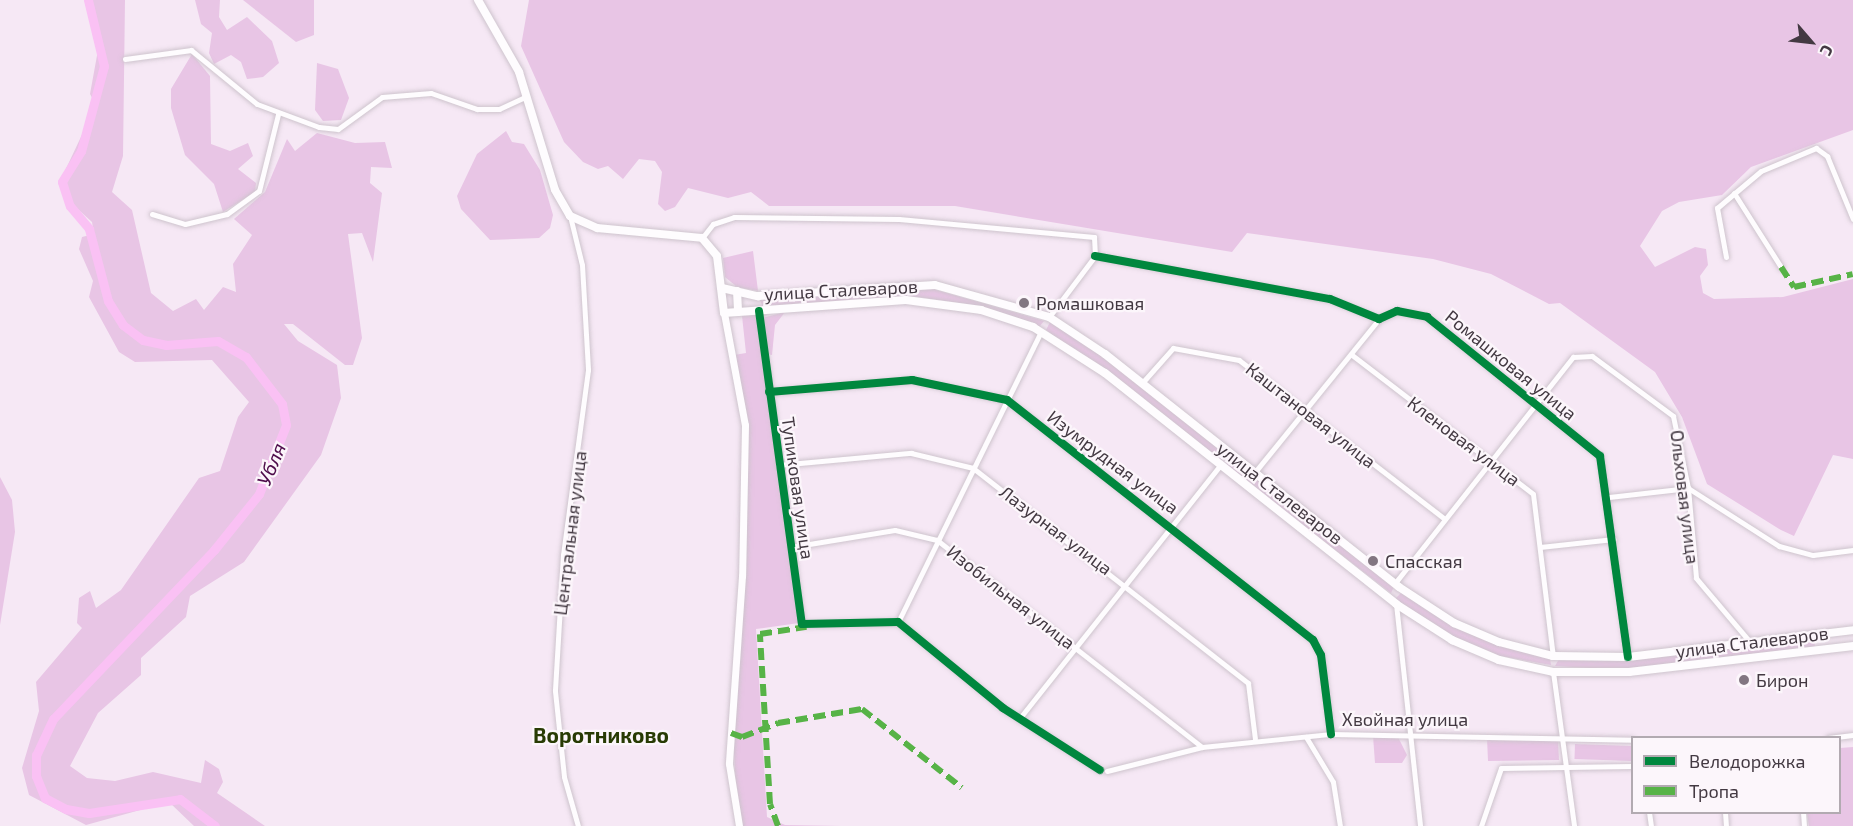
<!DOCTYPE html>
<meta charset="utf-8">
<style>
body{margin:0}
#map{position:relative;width:1853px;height:826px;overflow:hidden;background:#f6e8f5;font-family:"Exo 2",sans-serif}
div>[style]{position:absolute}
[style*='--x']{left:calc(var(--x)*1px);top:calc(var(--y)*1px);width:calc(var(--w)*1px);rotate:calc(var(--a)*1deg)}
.green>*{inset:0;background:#e8c5e5;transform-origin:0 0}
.river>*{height:9px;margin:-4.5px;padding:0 4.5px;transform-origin:4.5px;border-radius:4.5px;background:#fac1f4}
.roads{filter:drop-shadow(0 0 2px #cec4cd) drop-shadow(0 0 2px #cec4cd)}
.minor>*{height:5px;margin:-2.5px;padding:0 2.5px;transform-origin:2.5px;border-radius:2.5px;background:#fefcfe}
.tertiary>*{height:7px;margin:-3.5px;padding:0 3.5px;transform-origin:3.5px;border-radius:3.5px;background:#fefcfe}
.secondary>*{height:8px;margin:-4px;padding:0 4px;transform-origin:4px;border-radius:4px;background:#fefcfe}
.quiet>*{height:6px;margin-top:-3px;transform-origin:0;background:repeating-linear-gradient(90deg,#57b347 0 12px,transparent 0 18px)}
.cycleway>*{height:8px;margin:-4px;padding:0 4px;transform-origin:4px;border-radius:4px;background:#00873e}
.dots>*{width:16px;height:16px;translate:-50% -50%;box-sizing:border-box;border:3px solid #fcf6fb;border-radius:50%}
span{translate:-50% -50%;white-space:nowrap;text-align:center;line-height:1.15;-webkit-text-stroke:4.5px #fcf6fb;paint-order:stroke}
.street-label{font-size:18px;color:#433942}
.poi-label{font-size:18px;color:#433942}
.left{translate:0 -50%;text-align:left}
.water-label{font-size:20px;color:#4f0d4c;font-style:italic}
.quarter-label{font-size:21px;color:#283b04;font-weight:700}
.legend{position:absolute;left:1631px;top:736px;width:210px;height:78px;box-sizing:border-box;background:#fcf6fb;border:2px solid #b2aab1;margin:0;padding:8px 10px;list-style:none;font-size:18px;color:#433942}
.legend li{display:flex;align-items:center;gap:12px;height:30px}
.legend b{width:30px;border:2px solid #b2aab1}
.north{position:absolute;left:1781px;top:12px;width:60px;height:60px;-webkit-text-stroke:4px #fcf6fb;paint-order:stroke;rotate:118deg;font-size:16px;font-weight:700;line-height:24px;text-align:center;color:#433942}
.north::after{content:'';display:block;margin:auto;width:21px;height:27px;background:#433942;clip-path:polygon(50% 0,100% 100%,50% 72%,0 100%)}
</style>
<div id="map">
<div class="green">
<div style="clip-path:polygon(86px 0,125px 0,123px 156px,112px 192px,132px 210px,151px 293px,173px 311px,196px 299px,204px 310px,223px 287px,236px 292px,233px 264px,252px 235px,234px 219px,265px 192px,287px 139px,295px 151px,317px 133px,355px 143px,385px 142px,392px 168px,371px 167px,370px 183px,382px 193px,373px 262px,362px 233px,348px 234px,362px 338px,353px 365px,345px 365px,293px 324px,284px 324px,298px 341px,337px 365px,341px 398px,321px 455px,244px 562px,190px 596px,186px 617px,141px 658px,141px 675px,98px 713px,70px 766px,87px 778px,115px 781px,153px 772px,201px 783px,205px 760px,219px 769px,223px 782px,217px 793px,265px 826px,194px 826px,169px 802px,86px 825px,29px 795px,22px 768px,39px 711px,36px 682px,82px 628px,77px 623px,79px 598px,90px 591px,96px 608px,121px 590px,199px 478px,220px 471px,238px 417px,249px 402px,212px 360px,135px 362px,119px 352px,89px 297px,93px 281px,79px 249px,82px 237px,94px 234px,92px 222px,70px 202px,63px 175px,96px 105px,90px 94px,100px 39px)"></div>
<div style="clip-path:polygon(195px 0,220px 0,219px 17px,227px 30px,247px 17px,272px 41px,279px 63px,263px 77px,247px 79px,241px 62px,231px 55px,214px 64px,209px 53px,212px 33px,201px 24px)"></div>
<div style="clip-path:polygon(243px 0,314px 0,314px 35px,296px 42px)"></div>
<div style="clip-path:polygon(529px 0,1853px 0,1853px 130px,1751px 167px,1722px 195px,1679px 202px,1662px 211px,1640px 246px,1655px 267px,1695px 247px,1706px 249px,1708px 265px,1700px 276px,1703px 293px,1714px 299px,1783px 297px,1853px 279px,1853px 459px,1833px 455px,1794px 536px,1781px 530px,1707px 484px,1682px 417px,1655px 372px,1560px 303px,1549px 304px,1491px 274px,1433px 259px,1247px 233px,1232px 252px,955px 206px,769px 206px,751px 192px,728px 198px,688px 188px,675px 207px,665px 211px,658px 204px,662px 172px,655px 161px,639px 159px,623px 179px,608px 166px,598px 169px,583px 162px,564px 142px,521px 46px)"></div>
<div style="clip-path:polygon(192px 54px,210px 76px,211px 144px,230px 151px,248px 143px,253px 156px,238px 169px,256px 183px,255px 192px,223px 212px,214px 184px,185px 155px,171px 108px,171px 89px)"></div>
<div style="clip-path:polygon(317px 63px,338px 69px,349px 98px,341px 120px,323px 121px,315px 110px)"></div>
<div style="clip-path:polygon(506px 131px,512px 142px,524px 144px,540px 170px,553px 215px,550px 228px,539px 238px,490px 240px,461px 209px,457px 196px,477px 154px)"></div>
<div style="clip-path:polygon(753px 251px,758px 291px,737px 287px,725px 277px,723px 258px)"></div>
<div style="clip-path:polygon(929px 288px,1044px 321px,1039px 327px,973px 305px,918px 297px,763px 308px,760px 300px)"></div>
<div style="clip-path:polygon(785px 312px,775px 325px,772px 355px,766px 354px,762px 318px)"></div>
<div style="clip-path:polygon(756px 315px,799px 623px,756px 629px,767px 817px,785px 825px,842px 826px,743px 826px,737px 807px,734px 753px,748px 443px,734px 355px,746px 353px,742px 316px)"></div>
<div style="clip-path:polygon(1050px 322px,1086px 343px,1224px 452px,1222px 460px,1046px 330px)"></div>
<div style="clip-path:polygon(1233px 459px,1394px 587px,1391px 593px,1225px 465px)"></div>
<div style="clip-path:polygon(0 477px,12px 500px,15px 532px,0 625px)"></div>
<div style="clip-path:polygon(1402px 592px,1447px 622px,1550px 659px,1551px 665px,1490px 654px,1452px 637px,1395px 599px)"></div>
<div style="clip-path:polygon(1814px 637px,1815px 648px,1626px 670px,1555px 666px,1559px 659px,1627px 660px)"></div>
<div style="clip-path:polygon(1373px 736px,1398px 737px,1407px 755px,1402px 763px,1375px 763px)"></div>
<div style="clip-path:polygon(1487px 738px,1558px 741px,1559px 760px,1488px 761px)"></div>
<div style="left:1575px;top:744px;width:57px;height:15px;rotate:2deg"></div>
<div style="clip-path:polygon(1853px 747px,1853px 826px,1809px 826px,1807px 813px,1840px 812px,1840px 748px)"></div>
</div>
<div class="river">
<div style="--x:88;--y:0;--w:68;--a:76.4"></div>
<div style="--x:104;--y:66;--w:88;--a:105.1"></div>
<div style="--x:81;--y:151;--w:36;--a:122"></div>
<div style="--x:62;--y:182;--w:25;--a:72"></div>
<div style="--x:70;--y:206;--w:30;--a:50"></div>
<div style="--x:89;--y:229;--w:74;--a:75.2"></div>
<div style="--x:108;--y:301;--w:28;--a:58"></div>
<div style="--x:123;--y:325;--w:25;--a:37"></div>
<div style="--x:143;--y:340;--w:24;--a:12"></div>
<div style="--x:166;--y:345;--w:52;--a:-4.4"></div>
<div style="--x:218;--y:341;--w:32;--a:30"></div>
<div style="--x:246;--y:357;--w:59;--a:52.5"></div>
<div style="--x:282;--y:404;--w:21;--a:79"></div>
<div style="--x:286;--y:425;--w:74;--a:111.4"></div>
<div style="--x:259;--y:494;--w:72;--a:128.8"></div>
<div style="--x:214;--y:550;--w:233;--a:133.6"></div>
<div style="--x:53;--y:719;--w:40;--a:115"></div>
<div style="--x:36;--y:755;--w:21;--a:90"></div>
<div style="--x:36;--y:776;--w:24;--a:68"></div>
<div style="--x:45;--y:798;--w:24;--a:28"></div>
<div style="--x:66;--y:809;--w:23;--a:10"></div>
<div style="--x:89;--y:813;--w:92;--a:-8.7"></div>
<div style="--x:180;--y:799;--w:44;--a:37.6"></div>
</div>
<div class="roads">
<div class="minor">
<div style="--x:125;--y:59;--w:67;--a:-7.8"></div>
<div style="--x:191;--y:50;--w:85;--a:39.3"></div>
<div style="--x:257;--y:104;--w:66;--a:20.4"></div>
<div style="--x:319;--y:127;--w:19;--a:6"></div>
<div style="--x:338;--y:129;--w:54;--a:-36"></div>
<div style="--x:382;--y:97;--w:49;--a:-4.7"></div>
<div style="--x:431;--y:93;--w:49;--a:19.2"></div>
<div style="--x:477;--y:109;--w:22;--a:0"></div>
<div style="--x:499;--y:109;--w:31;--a:-25"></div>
<div style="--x:1734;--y:193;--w:88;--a:57.6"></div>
<div style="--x:152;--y:214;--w:34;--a:17"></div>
<div style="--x:185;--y:224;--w:43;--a:-13.4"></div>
<div style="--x:227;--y:214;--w:39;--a:-36"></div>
<div style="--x:259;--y:191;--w:79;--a:-76.1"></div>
<div style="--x:570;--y:216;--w:50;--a:76.2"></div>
<div style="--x:582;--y:265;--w:105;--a:86.7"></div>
<div style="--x:588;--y:370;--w:187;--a:97.7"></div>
<div style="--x:563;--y:555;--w:136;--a:93.4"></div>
<div style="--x:555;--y:691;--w:86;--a:84"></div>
<div style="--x:564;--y:777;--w:51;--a:74.1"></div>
<div style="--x:702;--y:238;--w:18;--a:-52"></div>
<div style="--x:713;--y:224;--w:22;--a:-18"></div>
<div style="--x:734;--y:217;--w:165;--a:0.7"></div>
<div style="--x:899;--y:219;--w:196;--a:5.3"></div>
<div style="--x:1094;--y:237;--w:19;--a:87"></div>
<div style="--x:1095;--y:256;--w:239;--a:10.4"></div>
<div style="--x:1330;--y:299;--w:53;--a:22.2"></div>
<div style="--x:1379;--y:319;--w:20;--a:-24"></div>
<div style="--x:1397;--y:311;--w:31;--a:11"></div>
<div style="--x:1427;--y:317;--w:222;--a:38.8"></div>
<div style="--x:1600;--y:456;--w:203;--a:82.1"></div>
<div style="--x:1726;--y:257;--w:50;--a:-100.4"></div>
<div style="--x:1717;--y:208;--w:57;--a:-40.1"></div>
<div style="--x:1761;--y:171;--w:60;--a:-22.7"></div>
<div style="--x:1816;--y:148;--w:14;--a:36"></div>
<div style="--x:1827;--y:156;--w:68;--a:67.6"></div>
<div style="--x:759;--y:311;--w:316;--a:82.2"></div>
<div style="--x:802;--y:624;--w:96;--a:-1.2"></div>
<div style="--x:898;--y:622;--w:136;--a:39.3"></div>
<div style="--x:1003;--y:708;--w:115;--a:32.6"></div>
<div style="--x:1049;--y:317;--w:76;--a:-53"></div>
<div style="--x:1352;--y:355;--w:228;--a:37.5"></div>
<div style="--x:1533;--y:494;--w:163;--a:83"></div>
<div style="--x:1142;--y:383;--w:47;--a:-48.5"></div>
<div style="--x:1173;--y:348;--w:67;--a:10.3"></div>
<div style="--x:1239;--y:360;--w:260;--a:37.7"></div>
<div style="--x:769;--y:392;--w:144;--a:-4.8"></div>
<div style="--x:912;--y:380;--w:97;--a:11.9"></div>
<div style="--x:1007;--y:400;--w:389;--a:38.1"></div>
<div style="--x:1313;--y:640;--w:17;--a:62"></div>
<div style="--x:1321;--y:655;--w:80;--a:82.8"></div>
<div style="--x:778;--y:465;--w:134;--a:-5.2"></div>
<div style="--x:911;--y:453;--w:64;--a:13.6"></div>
<div style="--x:973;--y:468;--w:349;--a:38"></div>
<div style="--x:1248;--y:683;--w:56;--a:82.9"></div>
<div style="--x:1255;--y:472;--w:197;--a:-51"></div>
<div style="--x:1609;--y:497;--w:80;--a:-6.5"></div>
<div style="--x:1688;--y:488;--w:108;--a:32.5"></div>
<div style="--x:1779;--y:546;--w:35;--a:15"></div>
<div style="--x:1813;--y:555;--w:40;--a:-7.1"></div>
<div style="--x:791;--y:547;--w:105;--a:-9.3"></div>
<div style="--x:895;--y:530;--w:43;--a:13.4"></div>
<div style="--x:937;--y:540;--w:336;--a:38"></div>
<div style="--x:1540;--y:547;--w:74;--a:-6.2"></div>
<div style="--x:1395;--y:583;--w:288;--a:-51.8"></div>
<div style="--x:1573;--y:357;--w:19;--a:-3"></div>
<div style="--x:1592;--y:356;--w:101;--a:36.5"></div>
<div style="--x:1673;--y:416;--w:74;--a:78.2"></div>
<div style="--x:1688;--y:488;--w:90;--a:84.9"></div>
<div style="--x:1696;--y:578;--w:84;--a:49.8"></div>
<div style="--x:1396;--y:604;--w:223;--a:83.8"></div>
<div style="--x:898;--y:622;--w:324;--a:-63.8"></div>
<div style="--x:1553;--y:672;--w:155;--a:82.2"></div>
<div style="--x:1019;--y:719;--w:324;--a:-51.6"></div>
<div style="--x:1306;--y:737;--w:52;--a:59"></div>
<div style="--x:1333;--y:782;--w:45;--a:81"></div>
<div style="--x:1828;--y:738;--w:25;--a:-7"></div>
<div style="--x:1107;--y:771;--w:98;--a:-14.2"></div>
<div style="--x:1202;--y:747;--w:130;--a:-5.8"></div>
<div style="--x:1331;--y:734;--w:301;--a:1.1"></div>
<div style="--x:1649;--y:812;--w:14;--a:82"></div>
<div style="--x:1725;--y:812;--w:14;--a:86"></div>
<div style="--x:1803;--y:812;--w:14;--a:86"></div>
<div style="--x:1481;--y:826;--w:61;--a:-71"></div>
<div style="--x:1501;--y:768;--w:131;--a:-0.9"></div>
</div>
<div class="tertiary">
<div style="--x:724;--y:313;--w:114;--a:79.4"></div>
<div style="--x:745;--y:425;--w:151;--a:91.1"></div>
<div style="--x:742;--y:576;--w:188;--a:94"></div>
<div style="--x:729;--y:764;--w:63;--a:80.8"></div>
</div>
<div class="secondary">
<div style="--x:478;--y:0;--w:83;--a:60.3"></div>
<div style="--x:519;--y:72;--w:123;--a:73"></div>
<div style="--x:555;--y:190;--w:30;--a:60"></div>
<div style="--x:570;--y:216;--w:30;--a:24"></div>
<div style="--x:597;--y:228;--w:105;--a:5.4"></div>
<div style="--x:702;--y:238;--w:23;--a:50"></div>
<div style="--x:717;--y:256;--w:57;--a:83"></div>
<div style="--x:724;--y:313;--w:182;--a:-4.1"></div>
<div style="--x:906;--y:300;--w:76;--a:7.6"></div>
<div style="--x:981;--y:310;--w:55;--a:18.1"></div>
<div style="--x:1033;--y:327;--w:85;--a:32.6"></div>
<div style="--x:1105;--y:373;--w:372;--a:38.4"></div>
<div style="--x:1396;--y:604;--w:67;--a:32.7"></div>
<div style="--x:1452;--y:640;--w:51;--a:23.1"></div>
<div style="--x:1499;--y:660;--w:55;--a:12.5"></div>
<div style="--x:1553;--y:672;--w:76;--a:0"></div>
<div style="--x:1629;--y:672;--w:226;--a:-6.6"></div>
<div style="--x:722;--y:288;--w:37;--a:13"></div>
<div style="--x:758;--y:296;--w:177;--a:-3.6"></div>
<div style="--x:935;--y:285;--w:118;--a:15.7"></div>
<div style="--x:1049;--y:317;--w:67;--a:33.5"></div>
<div style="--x:1105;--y:354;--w:375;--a:38.4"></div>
<div style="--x:1399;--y:587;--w:66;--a:33.2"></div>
<div style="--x:1454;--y:623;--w:49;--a:22.9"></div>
<div style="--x:1499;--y:642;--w:56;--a:14.5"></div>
<div style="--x:1553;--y:656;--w:75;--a:0.8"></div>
<div style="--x:1628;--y:657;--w:227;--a:-6.8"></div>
<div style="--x:737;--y:291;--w:21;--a:87"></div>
</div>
</div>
<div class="quiet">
<div style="--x:1781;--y:267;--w:24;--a:57"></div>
<div style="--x:1794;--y:287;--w:60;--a:-12.4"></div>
<div style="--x:731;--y:733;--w:12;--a:20"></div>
<div style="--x:742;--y:737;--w:39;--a:-21"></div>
<div style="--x:778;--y:723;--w:85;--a:-9.5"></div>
<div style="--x:862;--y:709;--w:127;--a:38.3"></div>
<div style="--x:778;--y:826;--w:23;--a:-110"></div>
<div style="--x:770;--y:804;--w:170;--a:-93.4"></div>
<div style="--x:760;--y:634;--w:47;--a:-8.7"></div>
</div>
<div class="cycleway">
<div style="--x:1095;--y:256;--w:239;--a:10.4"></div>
<div style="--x:1330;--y:299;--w:53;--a:22.2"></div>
<div style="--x:1379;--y:319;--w:20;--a:-24"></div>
<div style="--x:1397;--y:311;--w:31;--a:11"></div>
<div style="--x:1427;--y:317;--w:222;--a:38.8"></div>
<div style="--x:1600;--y:456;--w:203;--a:82.1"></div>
<div style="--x:759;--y:311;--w:316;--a:82.2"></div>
<div style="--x:802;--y:624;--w:96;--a:-1.2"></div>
<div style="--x:898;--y:622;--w:136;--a:39.3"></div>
<div style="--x:1003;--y:708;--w:115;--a:32.6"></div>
<div style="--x:769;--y:392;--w:144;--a:-4.8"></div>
<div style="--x:912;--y:380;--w:97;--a:11.9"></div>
<div style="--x:1007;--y:400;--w:389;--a:38.1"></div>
<div style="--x:1313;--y:640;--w:17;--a:62"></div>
<div style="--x:1321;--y:655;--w:80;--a:82.8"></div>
</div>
<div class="dots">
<div style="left:1024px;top:303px;background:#827681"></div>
<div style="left:1373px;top:561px;background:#827681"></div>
<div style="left:1744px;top:680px;background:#827681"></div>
</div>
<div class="street-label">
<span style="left:841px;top:290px;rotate:-3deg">улица Сталеваров</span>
<span style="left:1511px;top:365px;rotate:39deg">Ромашковая улица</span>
<span style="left:1311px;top:415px;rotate:38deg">Каштановая улица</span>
<span style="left:1464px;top:441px;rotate:37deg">Кленовая улица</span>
<span style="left:1113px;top:462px;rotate:37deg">Изумрудная улица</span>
<span style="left:798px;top:488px;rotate:82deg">Тупиковая улица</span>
<span style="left:1280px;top:493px;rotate:38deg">улица Сталеваров</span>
<span style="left:1685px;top:497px;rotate:83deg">Ольховая улица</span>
<span style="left:1056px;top:530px;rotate:37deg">Лазурная улица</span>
<span style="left:570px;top:533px;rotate:-83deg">Центральная улица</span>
<span style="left:1011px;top:597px;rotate:38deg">Изобильная улица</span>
<span style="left:1752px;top:642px;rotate:-7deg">улица Сталеваров</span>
<span style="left:1405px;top:719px">Хвойная улица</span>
</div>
<div class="poi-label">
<span class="left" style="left:1036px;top:303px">Ромашковая</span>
<span class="left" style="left:1385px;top:561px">Спасская</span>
<span class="left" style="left:1756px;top:680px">Бирон</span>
</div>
<div class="water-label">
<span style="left:271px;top:464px;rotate:-67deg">Убля</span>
</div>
<div class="quarter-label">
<span style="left:601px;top:735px">Воротниково</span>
</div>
<ul class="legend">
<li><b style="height:8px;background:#00873e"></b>Велодорожка</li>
<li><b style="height:8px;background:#57b347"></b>Тропа</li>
</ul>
<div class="north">С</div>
</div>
